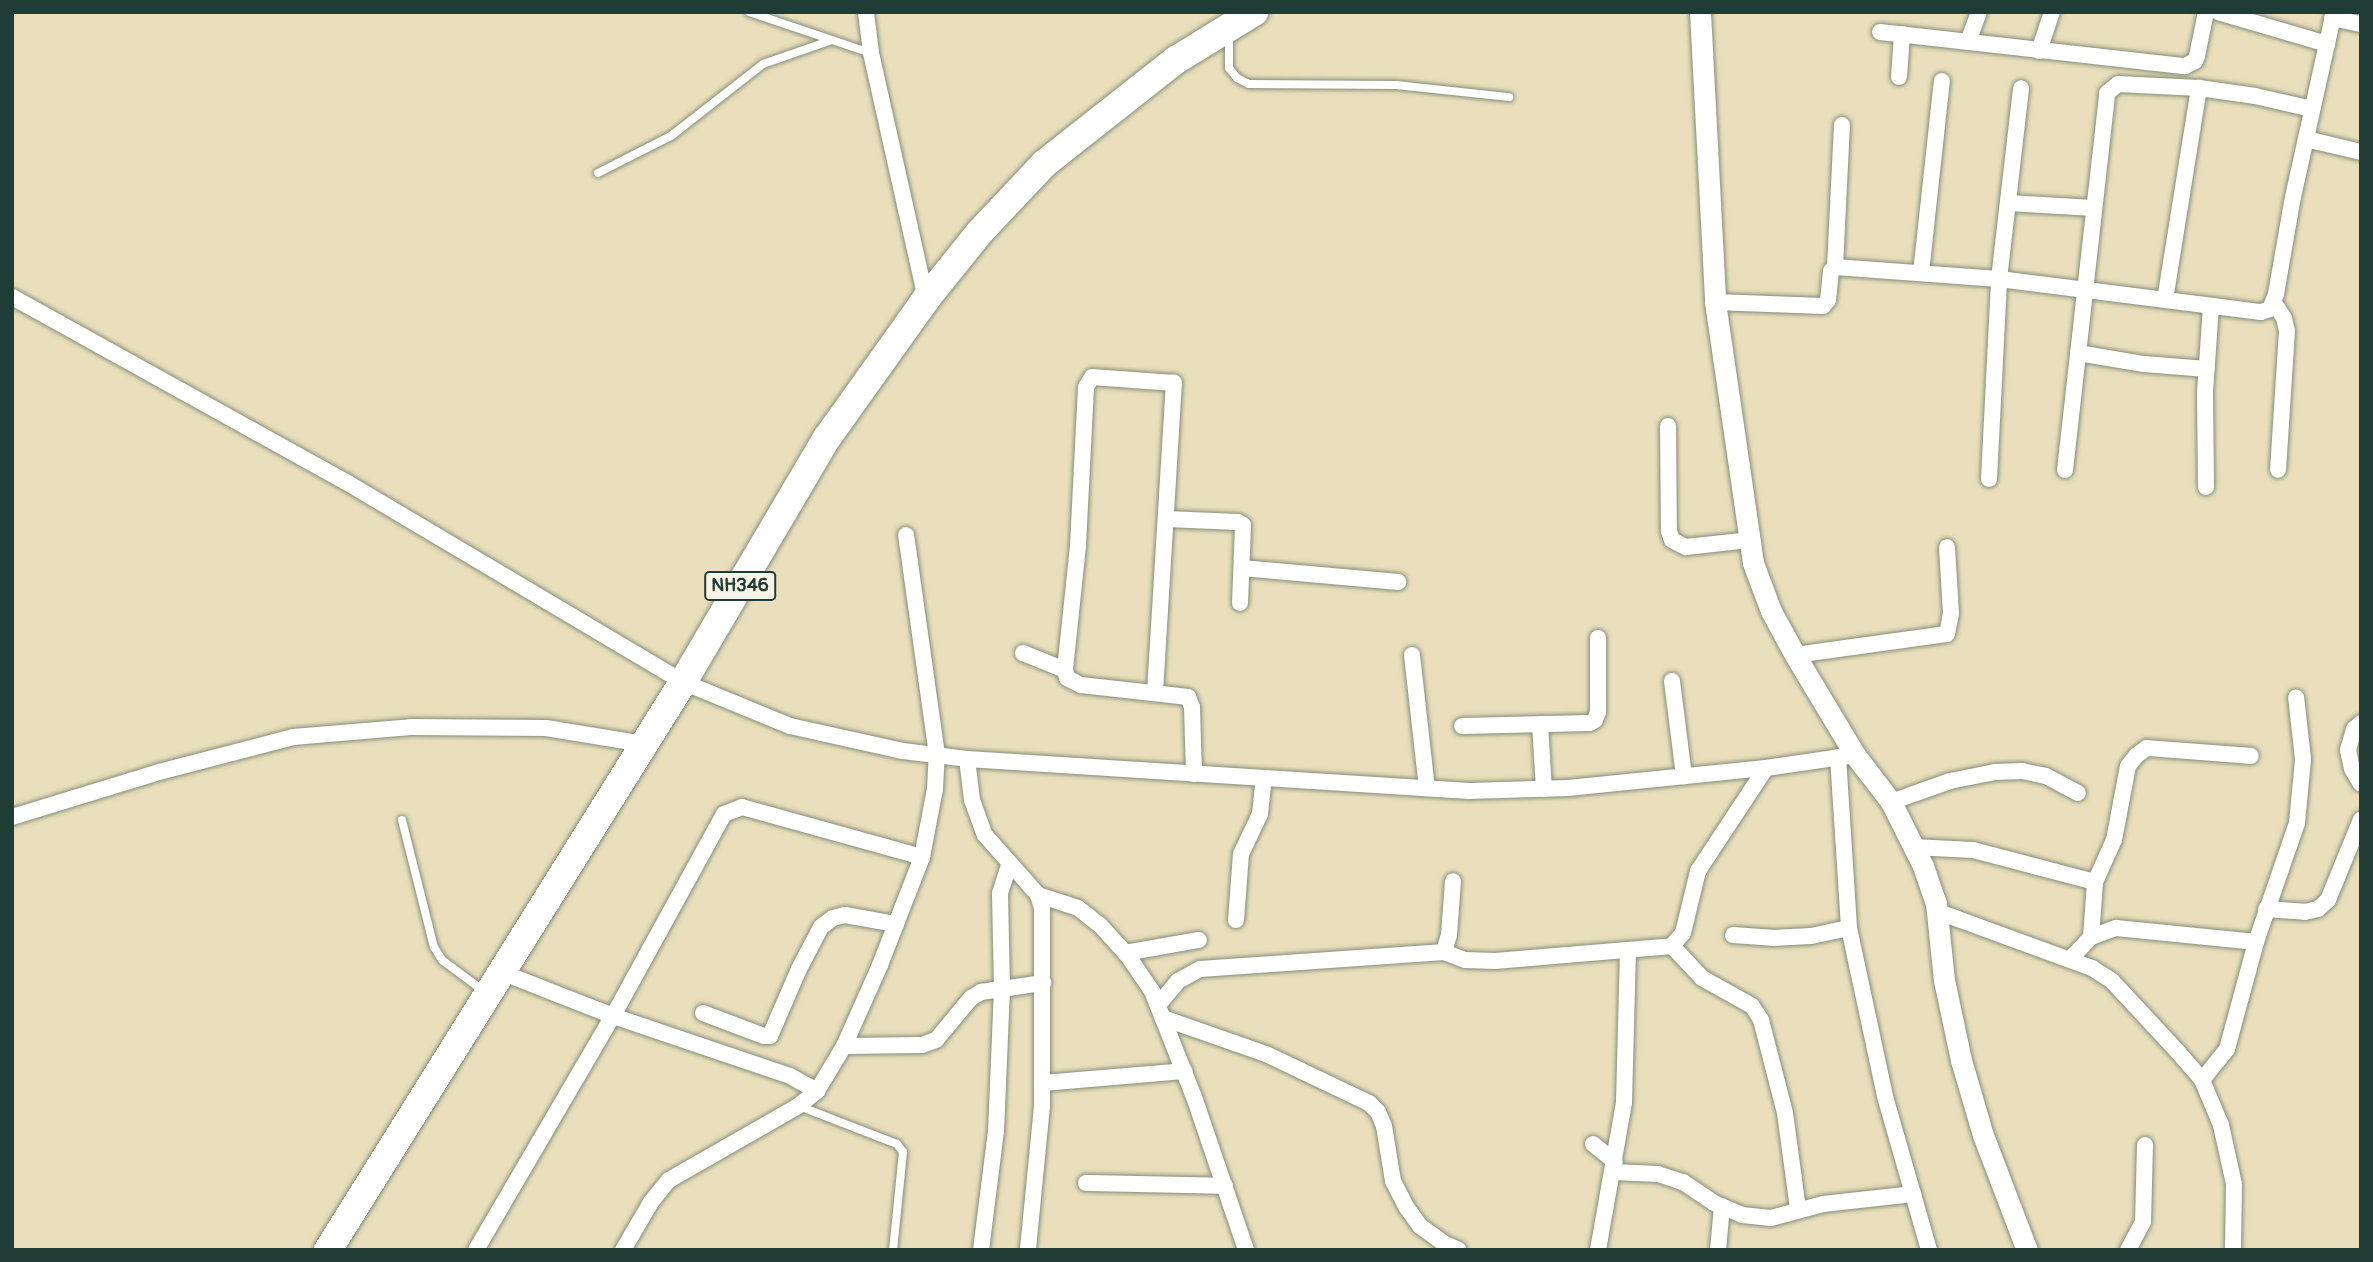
<!DOCTYPE html>
<style>
body{margin:0}
#map{position:relative;width:2373px;height:1262px;overflow:hidden;background:#e9dfbc;font-family:Pangolin,sans-serif}
div>[style]{position:absolute}
[style*='--x']{left:calc(var(--x)*1px);top:calc(var(--y)*1px);width:calc(var(--w)*1px);rotate:calc(var(--a)*1deg)}
.roads{filter:drop-shadow(0 0 2px #848e78) drop-shadow(0 0 2px #848e78)}
.lane>*{height:8px;margin:-4px;padding:0 4px;transform-origin:4px;border-radius:4px;background:#fff}
.street>*{height:16px;margin:-8px;padding:0 8px;transform-origin:8px;border-radius:8px;background:#fff}
.secondary>*{height:21px;margin:-10.5px;padding:0 10.5px;transform-origin:10.5px;border-radius:10.5px;background:#fff}
.highway>*{height:28px;margin:-14px;padding:0 14px;transform-origin:14px;border-radius:14px;background:#fff}
span{translate:-50% -50%;white-space:nowrap;text-align:center;line-height:1.15;-webkit-text-stroke:5px #f7f3e8;paint-order:stroke}
.shield-label span{padding:2px 5px;background:#f7f3e8;border:2px solid;border-radius:5px;-webkit-text-stroke-width:0}
.shield-label{font-size:19px;color:#1f3d34;font-weight:700}
.frame{position:absolute;inset:0;border:14px solid #1f3d34;pointer-events:none}
</style>
<div id="map">
<div class="roads">
<div class="lane">
<div style="--x:749;--y:12;--w:129;--a:18.6"></div>
<div style="--x:1229;--y:35;--w:33;--a:90"></div>
<div style="--x:1229;--y:68;--w:13;--a:51"></div>
<div style="--x:1237;--y:78;--w:13;--a:27"></div>
<div style="--x:1249;--y:84;--w:147;--a:0.4"></div>
<div style="--x:1396;--y:85;--w:114;--a:6.1"></div>
<div style="--x:598;--y:173;--w:82;--a:-26.9"></div>
<div style="--x:671;--y:136;--w:117;--a:-38"></div>
<div style="--x:763;--y:64;--w:73;--a:-19.2"></div>
<div style="--x:402;--y:820;--w:131;--a:75.9"></div>
<div style="--x:434;--y:947;--w:15;--a:58"></div>
<div style="--x:442;--y:960;--w:54;--a:36.7"></div>
<div style="--x:799;--y:1106;--w:105;--a:21.2"></div>
<div style="--x:897;--y:1144;--w:10;--a:53"></div>
<div style="--x:903;--y:1152;--w:99;--a:95.8"></div>
</div>
<div class="street">
<div style="--x:866;--y:12;--w:41;--a:83"></div>
<div style="--x:871;--y:53;--w:252;--a:77.4"></div>
<div style="--x:2218;--y:12;--w:114;--a:16.4"></div>
<div style="--x:2332;--y:18;--w:30;--a:12"></div>
<div style="--x:1880;--y:32;--w:307;--a:6.4"></div>
<div style="--x:2185;--y:66;--w:11;--a:-27"></div>
<div style="--x:2195;--y:61;--w:5;--a:-68"></div>
<div style="--x:2197;--y:56;--w:45;--a:-78.4"></div>
<div style="--x:1968;--y:42;--w:32;--a:-70"></div>
<div style="--x:2039;--y:51;--w:41;--a:-71.6"></div>
<div style="--x:1899;--y:77;--w:43;--a:-86"></div>
<div style="--x:2306;--y:139;--w:57;--a:13.3"></div>
<div style="--x:2008;--y:203;--w:86;--a:3.3"></div>
<div style="--x:1835;--y:267;--w:142;--a:-87.2"></div>
<div style="--x:1921;--y:273;--w:193;--a:-83.8"></div>
<div style="--x:12;--y:297;--w:382;--a:29"></div>
<div style="--x:346;--y:482;--w:392;--a:30.7"></div>
<div style="--x:683;--y:682;--w:116;--a:22.4"></div>
<div style="--x:790;--y:726;--w:116;--a:12.5"></div>
<div style="--x:903;--y:751;--w:64;--a:7.1"></div>
<div style="--x:967;--y:759;--w:503;--a:3.65"></div>
<div style="--x:1469;--y:791;--w:99;--a:-1.7"></div>
<div style="--x:1568;--y:788;--w:199;--a:-5.8"></div>
<div style="--x:1766;--y:768;--w:90;--a:-8.3"></div>
<div style="--x:2165;--y:300;--w:215;--a:-80.9"></div>
<div style="--x:1715;--y:302;--w:108;--a:2.1"></div>
<div style="--x:1823;--y:306;--w:8;--a:-50"></div>
<div style="--x:1828;--y:300;--w:29;--a:-84"></div>
<div style="--x:1831;--y:271;--w:6;--a:-45"></div>
<div style="--x:1835;--y:267;--w:164;--a:4.2"></div>
<div style="--x:1999;--y:279;--w:264;--a:7.2"></div>
<div style="--x:2261;--y:312;--w:9;--a:-18"></div>
<div style="--x:2270;--y:309;--w:16;--a:-68"></div>
<div style="--x:2276;--y:294;--w:98;--a:-80.1"></div>
<div style="--x:2293;--y:197;--w:189;--a:-77.5"></div>
<div style="--x:2274;--y:303;--w:18;--a:56"></div>
<div style="--x:2284;--y:318;--w:13;--a:77"></div>
<div style="--x:2287;--y:331;--w:139;--a:93.7"></div>
<div style="--x:2078;--y:353;--w:67;--a:9.5"></div>
<div style="--x:2144;--y:364;--w:63;--a:4.5"></div>
<div style="--x:1668;--y:426;--w:105;--a:89.5"></div>
<div style="--x:1669;--y:531;--w:9;--a:72"></div>
<div style="--x:1672;--y:540;--w:16;--a:27"></div>
<div style="--x:1686;--y:547;--w:63;--a:-6.3"></div>
<div style="--x:2065;--y:470;--w:379;--a:-83.6"></div>
<div style="--x:2107;--y:93;--w:14;--a:-39"></div>
<div style="--x:2118;--y:84;--w:81;--a:2.8"></div>
<div style="--x:2199;--y:88;--w:57;--a:8.1"></div>
<div style="--x:2255;--y:96;--w:58;--a:12.8"></div>
<div style="--x:1989;--y:479;--w:200;--a:-87.1"></div>
<div style="--x:1999;--y:279;--w:192;--a:-83.4"></div>
<div style="--x:2206;--y:487;--w:95;--a:-90.6"></div>
<div style="--x:2205;--y:392;--w:86;--a:-86"></div>
<div style="--x:1166;--y:519;--w:72;--a:2.4"></div>
<div style="--x:1238;--y:522;--w:6;--a:31"></div>
<div style="--x:1243;--y:525;--w:78;--a:92.2"></div>
<div style="--x:1242;--y:568;--w:157;--a:5.1"></div>
<div style="--x:1023;--y:653;--w:45;--a:22"></div>
<div style="--x:1412;--y:655;--w:134;--a:83.6"></div>
<div style="--x:1795;--y:655;--w:153;--a:-7.9"></div>
<div style="--x:1947;--y:634;--w:21;--a:-79"></div>
<div style="--x:1951;--y:613;--w:66;--a:-93.5"></div>
<div style="--x:1672;--y:681;--w:96;--a:82.8"></div>
<div style="--x:1155;--y:692;--w:310;--a:-86.5"></div>
<div style="--x:1174;--y:383;--w:82;--a:-175.8"></div>
<div style="--x:1092;--y:377;--w:12;--a:121"></div>
<div style="--x:1086;--y:387;--w:159;--a:92.9"></div>
<div style="--x:1078;--y:546;--w:125;--a:96"></div>
<div style="--x:1065;--y:670;--w:8;--a:76"></div>
<div style="--x:1067;--y:678;--w:16;--a:27"></div>
<div style="--x:1081;--y:685;--w:108;--a:6.4"></div>
<div style="--x:1188;--y:697;--w:11;--a:68"></div>
<div style="--x:1192;--y:707;--w:67;--a:88.3"></div>
<div style="--x:2361;--y:723;--w:9;--a:139"></div>
<div style="--x:2354;--y:729;--w:22;--a:106"></div>
<div style="--x:2348;--y:750;--w:19;--a:78"></div>
<div style="--x:2352;--y:769;--w:17;--a:59"></div>
<div style="--x:1540;--y:724;--w:65;--a:86.5"></div>
<div style="--x:1462;--y:726;--w:128;--a:-1.3"></div>
<div style="--x:1590;--y:723;--w:6;--a:-31"></div>
<div style="--x:1595;--y:720;--w:9;--a:-69"></div>
<div style="--x:1598;--y:712;--w:74;--a:-90"></div>
<div style="--x:1838;--y:757;--w:171;--a:86.3"></div>
<div style="--x:1849;--y:928;--w:176;--a:77.9"></div>
<div style="--x:1886;--y:1100;--w:156;--a:74"></div>
<div style="--x:967;--y:759;--w:41;--a:83"></div>
<div style="--x:972;--y:800;--w:37;--a:70"></div>
<div style="--x:985;--y:835;--w:80;--a:48.5"></div>
<div style="--x:1038;--y:895;--w:14;--a:73"></div>
<div style="--x:1042;--y:908;--w:198;--a:90"></div>
<div style="--x:1042;--y:1106;--w:145;--a:95.6"></div>
<div style="--x:1891;--y:802;--w:63;--a:-19.6"></div>
<div style="--x:1950;--y:781;--w:46;--a:-11.3"></div>
<div style="--x:1995;--y:772;--w:27;--a:-2"></div>
<div style="--x:2022;--y:771;--w:25;--a:12"></div>
<div style="--x:2046;--y:776;--w:36;--a:28"></div>
<div style="--x:12;--y:817;--w:154;--a:-17"></div>
<div style="--x:159;--y:772;--w:138;--a:-14.6"></div>
<div style="--x:293;--y:737;--w:118;--a:-4.8"></div>
<div style="--x:411;--y:727;--w:135;--a:0.4"></div>
<div style="--x:546;--y:728;--w:99;--a:9.3"></div>
<div style="--x:1913;--y:847;--w:60;--a:2.9"></div>
<div style="--x:1973;--y:850;--w:126;--a:14.7"></div>
<div style="--x:1038;--y:895;--w:42;--a:18"></div>
<div style="--x:1078;--y:908;--w:28;--a:38"></div>
<div style="--x:1100;--y:925;--w:42;--a:47.9"></div>
<div style="--x:1128;--y:956;--w:42;--a:55.6"></div>
<div style="--x:1152;--y:991;--w:114;--a:68.4"></div>
<div style="--x:1194;--y:1097;--w:162;--a:71.2"></div>
<div style="--x:2266;--y:909;--w:39;--a:4"></div>
<div style="--x:2305;--y:912;--w:13;--a:-13"></div>
<div style="--x:2318;--y:909;--w:13;--a:-42"></div>
<div style="--x:2328;--y:900;--w:87;--a:-67.8"></div>
<div style="--x:1936;--y:911;--w:166;--a:20.1"></div>
<div style="--x:2092;--y:968;--w:24;--a:33"></div>
<div style="--x:2112;--y:981;--w:97;--a:47.1"></div>
<div style="--x:2178;--y:1052;--w:37;--a:49"></div>
<div style="--x:2202;--y:1080;--w:49;--a:67.1"></div>
<div style="--x:2221;--y:1125;--w:60;--a:77.6"></div>
<div style="--x:2234;--y:1184;--w:66;--a:90.9"></div>
<div style="--x:1236;--y:920;--w:66;--a:-85.7"></div>
<div style="--x:1241;--y:854;--w:44;--a:-64.6"></div>
<div style="--x:1260;--y:814;--w:36;--a:-84"></div>
<div style="--x:1733;--y:935;--w:39;--a:4"></div>
<div style="--x:1772;--y:938;--w:39;--a:-3"></div>
<div style="--x:1811;--y:936;--w:39;--a:-12"></div>
<div style="--x:2091;--y:937;--w:55;--a:-85.8"></div>
<div style="--x:2095;--y:882;--w:46;--a:-65.7"></div>
<div style="--x:2114;--y:840;--w:75;--a:-79.3"></div>
<div style="--x:2128;--y:766;--w:14;--a:-51"></div>
<div style="--x:2137;--y:755;--w:12;--a:-35"></div>
<div style="--x:2147;--y:748;--w:104;--a:4.4"></div>
<div style="--x:1672;--y:946;--w:44;--a:46.8"></div>
<div style="--x:1702;--y:978;--w:57;--a:29.2"></div>
<div style="--x:1752;--y:1006;--w:17;--a:57"></div>
<div style="--x:1761;--y:1020;--w:96;--a:75.5"></div>
<div style="--x:1785;--y:1113;--w:97;--a:82.3"></div>
<div style="--x:1444;--y:952;--w:18;--a:-74"></div>
<div style="--x:1449;--y:935;--w:54;--a:-85.8"></div>
<div style="--x:1125;--y:953;--w:75;--a:-10"></div>
<div style="--x:2070;--y:959;--w:30;--a:-46"></div>
<div style="--x:2091;--y:937;--w:27;--a:-20"></div>
<div style="--x:2116;--y:928;--w:141;--a:5.7"></div>
<div style="--x:501;--y:972;--w:120;--a:21.4"></div>
<div style="--x:613;--y:1016;--w:187;--a:18.7"></div>
<div style="--x:790;--y:1076;--w:31;--a:29"></div>
<div style="--x:1158;--y:1005;--w:31;--a:-50"></div>
<div style="--x:1178;--y:981;--w:25;--a:-29"></div>
<div style="--x:1200;--y:969;--w:245;--a:-4"></div>
<div style="--x:1444;--y:952;--w:22;--a:21"></div>
<div style="--x:1465;--y:960;--w:30;--a:2"></div>
<div style="--x:1495;--y:961;--w:178;--a:-4.8"></div>
<div style="--x:1672;--y:946;--w:17;--a:-50"></div>
<div style="--x:1683;--y:933;--w:64;--a:-76.4"></div>
<div style="--x:1698;--y:871;--w:123;--a:-56.6"></div>
<div style="--x:703;--y:1013;--w:65;--a:20.7"></div>
<div style="--x:764;--y:1036;--w:6;--a:0"></div>
<div style="--x:770;--y:1036;--w:73;--a:-66.6"></div>
<div style="--x:799;--y:969;--w:47;--a:-62.4"></div>
<div style="--x:821;--y:927;--w:15;--a:-37"></div>
<div style="--x:833;--y:918;--w:12;--a:-14"></div>
<div style="--x:845;--y:915;--w:52;--a:10"></div>
<div style="--x:1163;--y:1018;--w:109;--a:19.3"></div>
<div style="--x:1266;--y:1054;--w:114;--a:25.4"></div>
<div style="--x:1369;--y:1103;--w:13;--a:45"></div>
<div style="--x:1378;--y:1112;--w:15;--a:67"></div>
<div style="--x:1384;--y:1126;--w:56;--a:80.7"></div>
<div style="--x:1393;--y:1181;--w:30;--a:63"></div>
<div style="--x:1407;--y:1208;--w:22;--a:54"></div>
<div style="--x:1420;--y:1226;--w:29;--a:36"></div>
<div style="--x:1443;--y:1243;--w:17;--a:24"></div>
<div style="--x:844;--y:1046;--w:78;--a:-0.7"></div>
<div style="--x:922;--y:1045;--w:15;--a:-20"></div>
<div style="--x:936;--y:1040;--w:55;--a:-50.2"></div>
<div style="--x:971;--y:998;--w:12;--a:-31"></div>
<div style="--x:981;--y:992;--w:63;--a:-8.3"></div>
<div style="--x:2202;--y:1080;--w:40;--a:-51"></div>
<div style="--x:2227;--y:1049;--w:111;--a:-74.8"></div>
<div style="--x:2256;--y:942;--w:126;--a:-71"></div>
<div style="--x:2297;--y:823;--w:64;--a:-84.6"></div>
<div style="--x:2303;--y:759;--w:62;--a:-96.4"></div>
<div style="--x:1042;--y:1083;--w:143;--a:-4.8"></div>
<div style="--x:1593;--y:1144;--w:28;--a:39"></div>
<div style="--x:1613;--y:1172;--w:45;--a:2.5"></div>
<div style="--x:1658;--y:1174;--w:26;--a:18"></div>
<div style="--x:1683;--y:1182;--w:37;--a:34"></div>
<div style="--x:1714;--y:1203;--w:30;--a:23"></div>
<div style="--x:1742;--y:1215;--w:29;--a:6"></div>
<div style="--x:1771;--y:1218;--w:54;--a:-15.1"></div>
<div style="--x:1823;--y:1204;--w:91;--a:-6.3"></div>
<div style="--x:1086;--y:1183;--w:139;--a:1.2"></div>
<div style="--x:476;--y:1250;--w:271;--a:-59.7"></div>
<div style="--x:613;--y:1016;--w:230;--a:-61.2"></div>
<div style="--x:724;--y:814;--w:19;--a:-21"></div>
<div style="--x:742;--y:807;--w:187;--a:15.5"></div>
<div style="--x:623;--y:1250;--w:56;--a:-59.7"></div>
<div style="--x:651;--y:1202;--w:28;--a:-51"></div>
<div style="--x:669;--y:1180;--w:149;--a:-29.8"></div>
<div style="--x:798;--y:1106;--w:24;--a:-38"></div>
<div style="--x:817;--y:1091;--w:52;--a:-59"></div>
<div style="--x:844;--y:1046;--w:89;--a:-66"></div>
<div style="--x:880;--y:965;--w:116;--a:-68.7"></div>
<div style="--x:922;--y:857;--w:69;--a:-79.2"></div>
<div style="--x:935;--y:789;--w:34;--a:-87"></div>
<div style="--x:937;--y:755;--w:222;--a:-98"></div>
<div style="--x:981;--y:1250;--w:119;--a:-82.8"></div>
<div style="--x:996;--y:1132;--w:143;--a:-87.6"></div>
<div style="--x:1002;--y:989;--w:96;--a:-91.2"></div>
<div style="--x:1000;--y:893;--w:29;--a:-72"></div>
<div style="--x:1598;--y:1250;--w:150;--a:-80"></div>
<div style="--x:1624;--y:1102;--w:151;--a:-88.5"></div>
<div style="--x:1718;--y:1250;--w:44;--a:-84.8"></div>
<div style="--x:2128;--y:1250;--w:32;--a:-62"></div>
<div style="--x:2143;--y:1222;--w:77;--a:-88.5"></div>
</div>
<div class="secondary">
<div style="--x:1700;--y:12;--w:290;--a:87"></div>
<div style="--x:1715;--y:302;--w:264;--a:81.7"></div>
<div style="--x:1753;--y:563;--w:51;--a:69.4"></div>
<div style="--x:1771;--y:611;--w:50;--a:61.4"></div>
<div style="--x:1795;--y:655;--w:117;--a:59"></div>
<div style="--x:1855;--y:755;--w:59;--a:52.5"></div>
<div style="--x:1891;--y:802;--w:72;--a:63.4"></div>
<div style="--x:1923;--y:866;--w:39;--a:71"></div>
<div style="--x:1936;--y:903;--w:77;--a:84.1"></div>
<div style="--x:1944;--y:980;--w:82;--a:78"></div>
<div style="--x:1961;--y:1060;--w:78;--a:73.7"></div>
<div style="--x:1983;--y:1135;--w:123;--a:69.1"></div>
</div>
<div class="highway">
<div style="--x:328;--y:1250;--w:670;--a:-57.99"></div>
<div style="--x:683;--y:682;--w:283;--a:-59.5"></div>
<div style="--x:827;--y:438;--w:171;--a:-54.5"></div>
<div style="--x:926;--y:299;--w:85;--a:-51.2"></div>
<div style="--x:979;--y:233;--w:96;--a:-46.7"></div>
<div style="--x:1045;--y:163;--w:167;--a:-38.2"></div>
<div style="--x:1176;--y:60;--w:92;--a:-31.6"></div>
</div>
</div>
<div class="shield-label">
<span style="left:740px;top:586px">NH346</span>
</div>
<div class="frame"></div>
</div>
